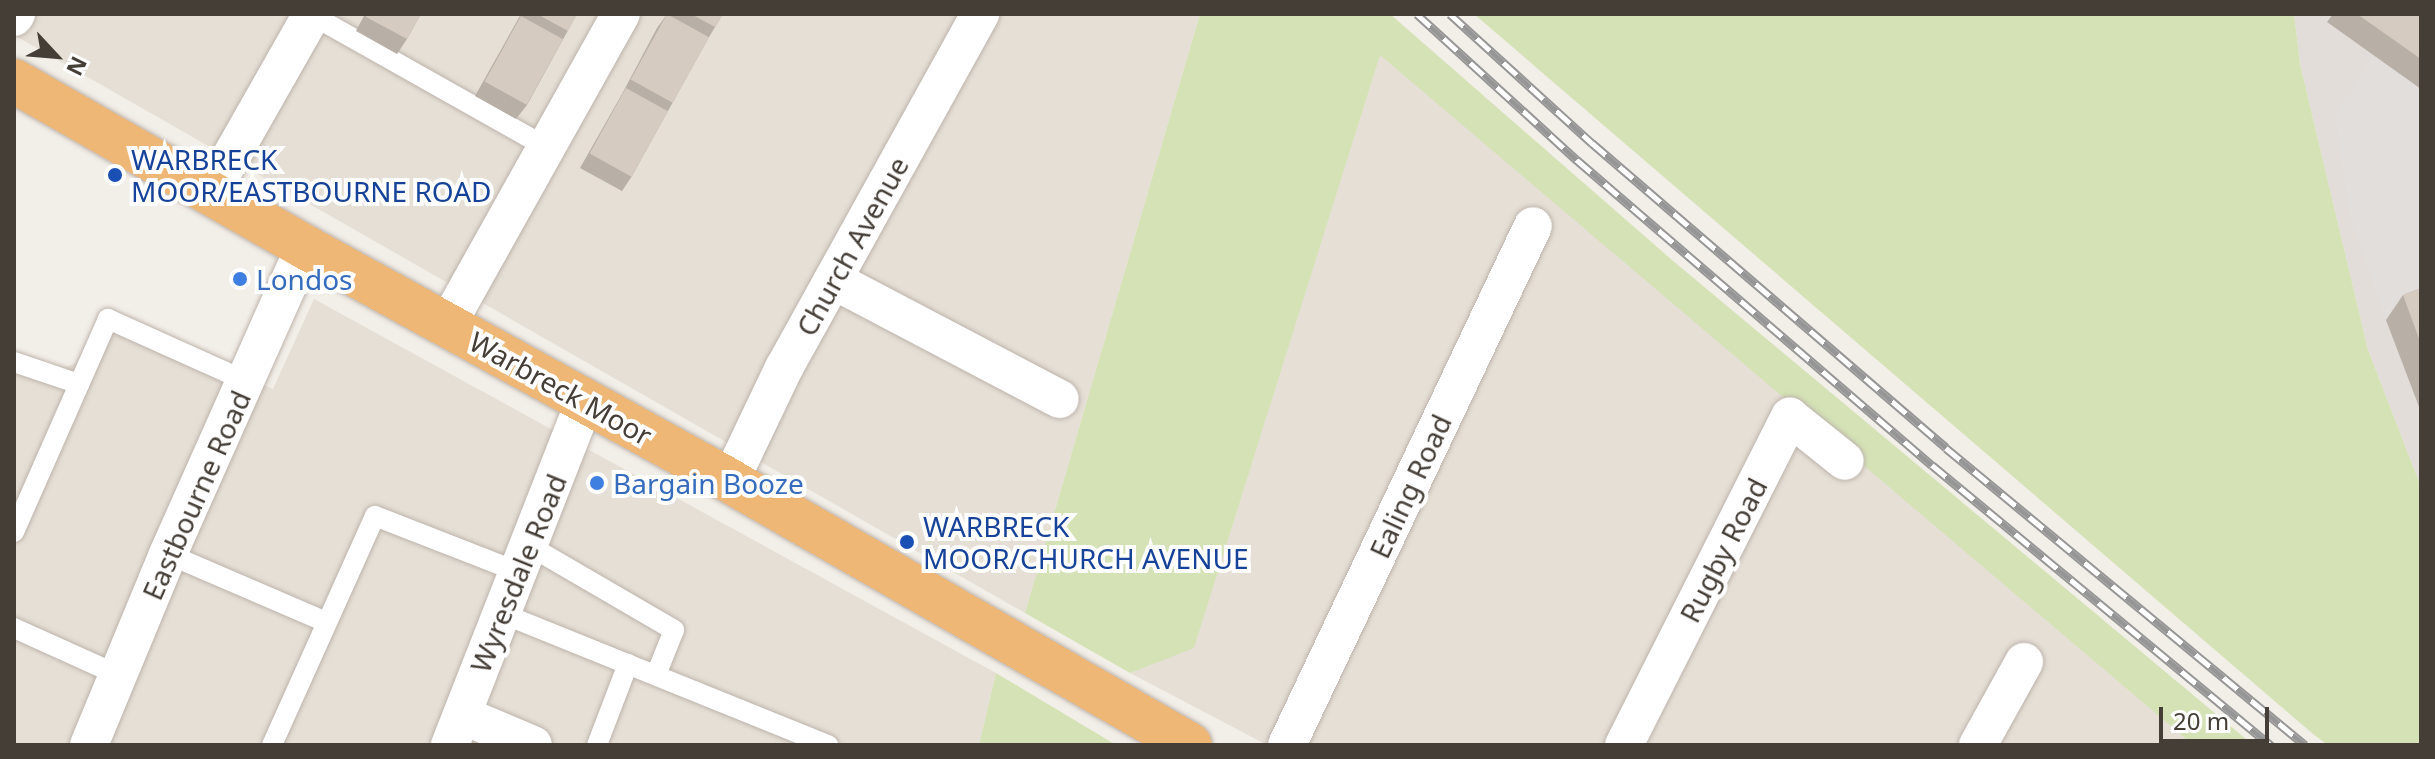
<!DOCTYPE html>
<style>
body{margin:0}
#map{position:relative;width:2435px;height:759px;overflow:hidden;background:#f2eee8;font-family:"Noto Sans",sans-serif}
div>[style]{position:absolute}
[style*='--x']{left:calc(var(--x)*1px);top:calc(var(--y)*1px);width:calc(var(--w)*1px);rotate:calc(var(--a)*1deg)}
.residential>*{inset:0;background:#e5dfd6}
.industrial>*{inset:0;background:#e2ddd9}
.green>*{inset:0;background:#d4e2b5}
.parking>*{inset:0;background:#e1dedc}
.roads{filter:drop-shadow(0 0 2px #bdb4ab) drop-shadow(0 0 2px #bdb4ab)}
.lane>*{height:20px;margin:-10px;padding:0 10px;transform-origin:10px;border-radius:10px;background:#fff}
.street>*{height:38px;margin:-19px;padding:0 19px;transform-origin:19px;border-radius:19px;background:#fff}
.highway>*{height:44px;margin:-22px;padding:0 22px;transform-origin:22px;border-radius:22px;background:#efb776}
.rail>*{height:9px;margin-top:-4.5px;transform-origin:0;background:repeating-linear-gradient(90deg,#fff 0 18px,#969696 0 36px);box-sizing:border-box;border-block:2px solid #969696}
.wall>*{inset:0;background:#b8afa6}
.building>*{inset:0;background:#d6cbc1;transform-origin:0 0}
.dots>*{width:22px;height:22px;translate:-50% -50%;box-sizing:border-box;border:4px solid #fff;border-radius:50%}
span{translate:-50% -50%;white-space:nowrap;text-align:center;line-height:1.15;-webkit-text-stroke:8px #fff;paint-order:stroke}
.transit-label{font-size:28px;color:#164399}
.left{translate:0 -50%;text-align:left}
.street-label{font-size:28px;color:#453e37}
.shop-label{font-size:28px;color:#366cbe}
.frame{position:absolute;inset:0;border:16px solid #453e37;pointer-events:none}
.north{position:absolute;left:16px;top:16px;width:80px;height:80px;-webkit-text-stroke:6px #fff;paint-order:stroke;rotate:116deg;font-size:22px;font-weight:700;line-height:32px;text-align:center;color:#453e37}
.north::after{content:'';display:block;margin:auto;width:28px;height:36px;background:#453e37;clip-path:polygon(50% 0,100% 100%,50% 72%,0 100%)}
.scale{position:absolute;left:2159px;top:707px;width:110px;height:36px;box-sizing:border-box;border:4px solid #453e37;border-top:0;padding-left:10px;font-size:24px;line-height:28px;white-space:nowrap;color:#453e37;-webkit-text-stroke:6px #fff;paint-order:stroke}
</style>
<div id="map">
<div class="residential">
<div style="clip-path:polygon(14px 14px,1200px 14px,1025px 613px,14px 35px)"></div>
<div style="clip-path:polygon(1380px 54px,1867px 467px,2193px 745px,1267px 745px,1130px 673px,1194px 647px)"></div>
<div style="clip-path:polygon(314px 299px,996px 673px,979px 745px,14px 745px,14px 355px,58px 370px,76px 363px,101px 313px,273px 389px)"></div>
</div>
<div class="industrial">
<div style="clip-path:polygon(2294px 14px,2421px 14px,2421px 487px,2368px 350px,2300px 64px)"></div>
</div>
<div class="green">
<div style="clip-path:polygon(1200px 14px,1390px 14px,1672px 260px,2253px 745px,2193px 745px,1380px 55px,1194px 648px,1130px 673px,1025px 613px)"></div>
<div style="clip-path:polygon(1474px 14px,2294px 14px,2300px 64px,2368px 350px,2421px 487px,2421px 745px,2328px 745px,2313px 734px)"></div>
<div style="clip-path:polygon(996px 673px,1116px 745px,979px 745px)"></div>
</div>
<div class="parking">
<div style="clip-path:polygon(2373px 56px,2421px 89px,2421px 306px,2386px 320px,2350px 215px,2335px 116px)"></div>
</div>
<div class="roads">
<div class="lane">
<div style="--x:310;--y:14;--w:271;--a:29.4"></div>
<div style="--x:14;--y:362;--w:69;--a:18.7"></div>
<div style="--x:14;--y:532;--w:233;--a:-66.2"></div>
<div style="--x:108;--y:319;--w:151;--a:24.2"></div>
<div style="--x:528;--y:545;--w:169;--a:30.2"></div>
<div style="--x:674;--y:630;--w:48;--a:111.8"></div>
<div style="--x:168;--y:554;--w:172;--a:23.3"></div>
<div style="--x:501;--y:613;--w:353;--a:22"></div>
<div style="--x:14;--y:628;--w:114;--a:24.3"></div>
<div style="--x:272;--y:745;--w:251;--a:-65.8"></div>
<div style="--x:375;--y:516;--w:151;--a:21.3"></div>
<div style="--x:597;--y:745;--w:87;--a:-69.1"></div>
</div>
<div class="street">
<div style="--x:14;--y:17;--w:4;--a:-56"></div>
<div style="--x:211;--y:192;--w:205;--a:-60.4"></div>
<div style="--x:833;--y:280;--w:256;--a:27.7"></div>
<div style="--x:447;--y:325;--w:356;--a:-60.8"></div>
<div style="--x:730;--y:481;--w:125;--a:-64.5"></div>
<div style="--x:784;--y:368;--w:405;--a:-61"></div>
<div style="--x:462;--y:715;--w:77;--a:22.9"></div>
<div style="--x:89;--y:745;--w:207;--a:-67.5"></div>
<div style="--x:168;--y:554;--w:336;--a:-66"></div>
<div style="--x:450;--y:745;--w:370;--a:-68.6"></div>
<div style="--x:1287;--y:745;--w:574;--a:-64.64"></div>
<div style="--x:1624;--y:745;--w:368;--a:-63.2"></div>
<div style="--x:1790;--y:417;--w:70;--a:38.7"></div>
<div style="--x:1978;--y:745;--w:95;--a:-61"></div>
</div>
<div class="highway">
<div style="--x:14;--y:81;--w:335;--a:29.7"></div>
<div style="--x:305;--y:247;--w:485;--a:28.8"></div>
<div style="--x:730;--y:481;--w:530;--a:29.85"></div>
</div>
</div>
<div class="rail">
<div style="--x:1417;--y:14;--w:217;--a:42.4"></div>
<div style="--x:1577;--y:160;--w:468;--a:40.7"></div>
<div style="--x:1932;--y:465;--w:440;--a:39.6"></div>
<div style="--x:1450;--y:14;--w:192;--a:42.3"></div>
<div style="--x:1592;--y:143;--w:467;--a:40.7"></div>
<div style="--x:1946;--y:448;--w:466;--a:39.6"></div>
</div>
<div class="wall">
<div style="clip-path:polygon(365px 14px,421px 14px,407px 39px,397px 54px,356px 31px)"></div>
<div style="clip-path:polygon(521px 14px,577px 14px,527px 105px,516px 119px,475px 96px)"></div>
<div style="clip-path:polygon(667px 14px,723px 14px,709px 37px,632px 176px,622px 191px,580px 168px,622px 94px,657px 28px)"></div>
<div style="clip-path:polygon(2333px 14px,2421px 14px,2421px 89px,2327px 22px)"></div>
<div style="clip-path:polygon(2421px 288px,2421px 412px,2386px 320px,2403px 295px)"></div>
</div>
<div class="building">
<div style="clip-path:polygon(367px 14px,421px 14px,407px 39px,366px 17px)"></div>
<div style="clip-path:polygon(537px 14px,577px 14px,568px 31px)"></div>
<div style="left:667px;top:14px;width:48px;height:75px;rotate:29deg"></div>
<div style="clip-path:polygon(691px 14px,723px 14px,715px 27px)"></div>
<div style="clip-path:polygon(2357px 14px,2421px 14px,2421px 59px)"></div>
<div style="left:521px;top:16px;width:48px;height:75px;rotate:29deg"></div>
<div style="left:626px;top:88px;width:48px;height:75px;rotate:29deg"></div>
<div style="clip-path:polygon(2421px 288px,2421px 344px,2403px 295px)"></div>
</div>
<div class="dots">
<div style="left:115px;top:175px;background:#1a4fb4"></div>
<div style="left:240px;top:279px;background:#3f7fe0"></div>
<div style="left:597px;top:483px;background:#3f7fe0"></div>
<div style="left:907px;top:542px;background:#1a4fb4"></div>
</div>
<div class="transit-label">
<span class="left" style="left:131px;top:175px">WARBRECK<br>MOOR/EASTBOURNE ROAD</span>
<span class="left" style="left:923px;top:542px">WARBRECK<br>MOOR/CHURCH AVENUE</span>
</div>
<div class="street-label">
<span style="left:852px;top:246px;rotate:-61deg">Church Avenue</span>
<span style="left:561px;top:388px;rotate:29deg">Warbreck Moor</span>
<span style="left:1410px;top:486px;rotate:-65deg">Ealing Road</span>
<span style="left:196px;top:495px;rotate:-66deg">Eastbourne Road</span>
<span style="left:1723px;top:550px;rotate:-63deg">Rugby Road</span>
<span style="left:518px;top:573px;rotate:-68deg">Wyresdale Road</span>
</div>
<div class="shop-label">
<span class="left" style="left:256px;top:279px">Londos</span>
<span class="left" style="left:613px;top:483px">Bargain Booze</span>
</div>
<div class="frame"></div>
<div class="north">N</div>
<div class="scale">20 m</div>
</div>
